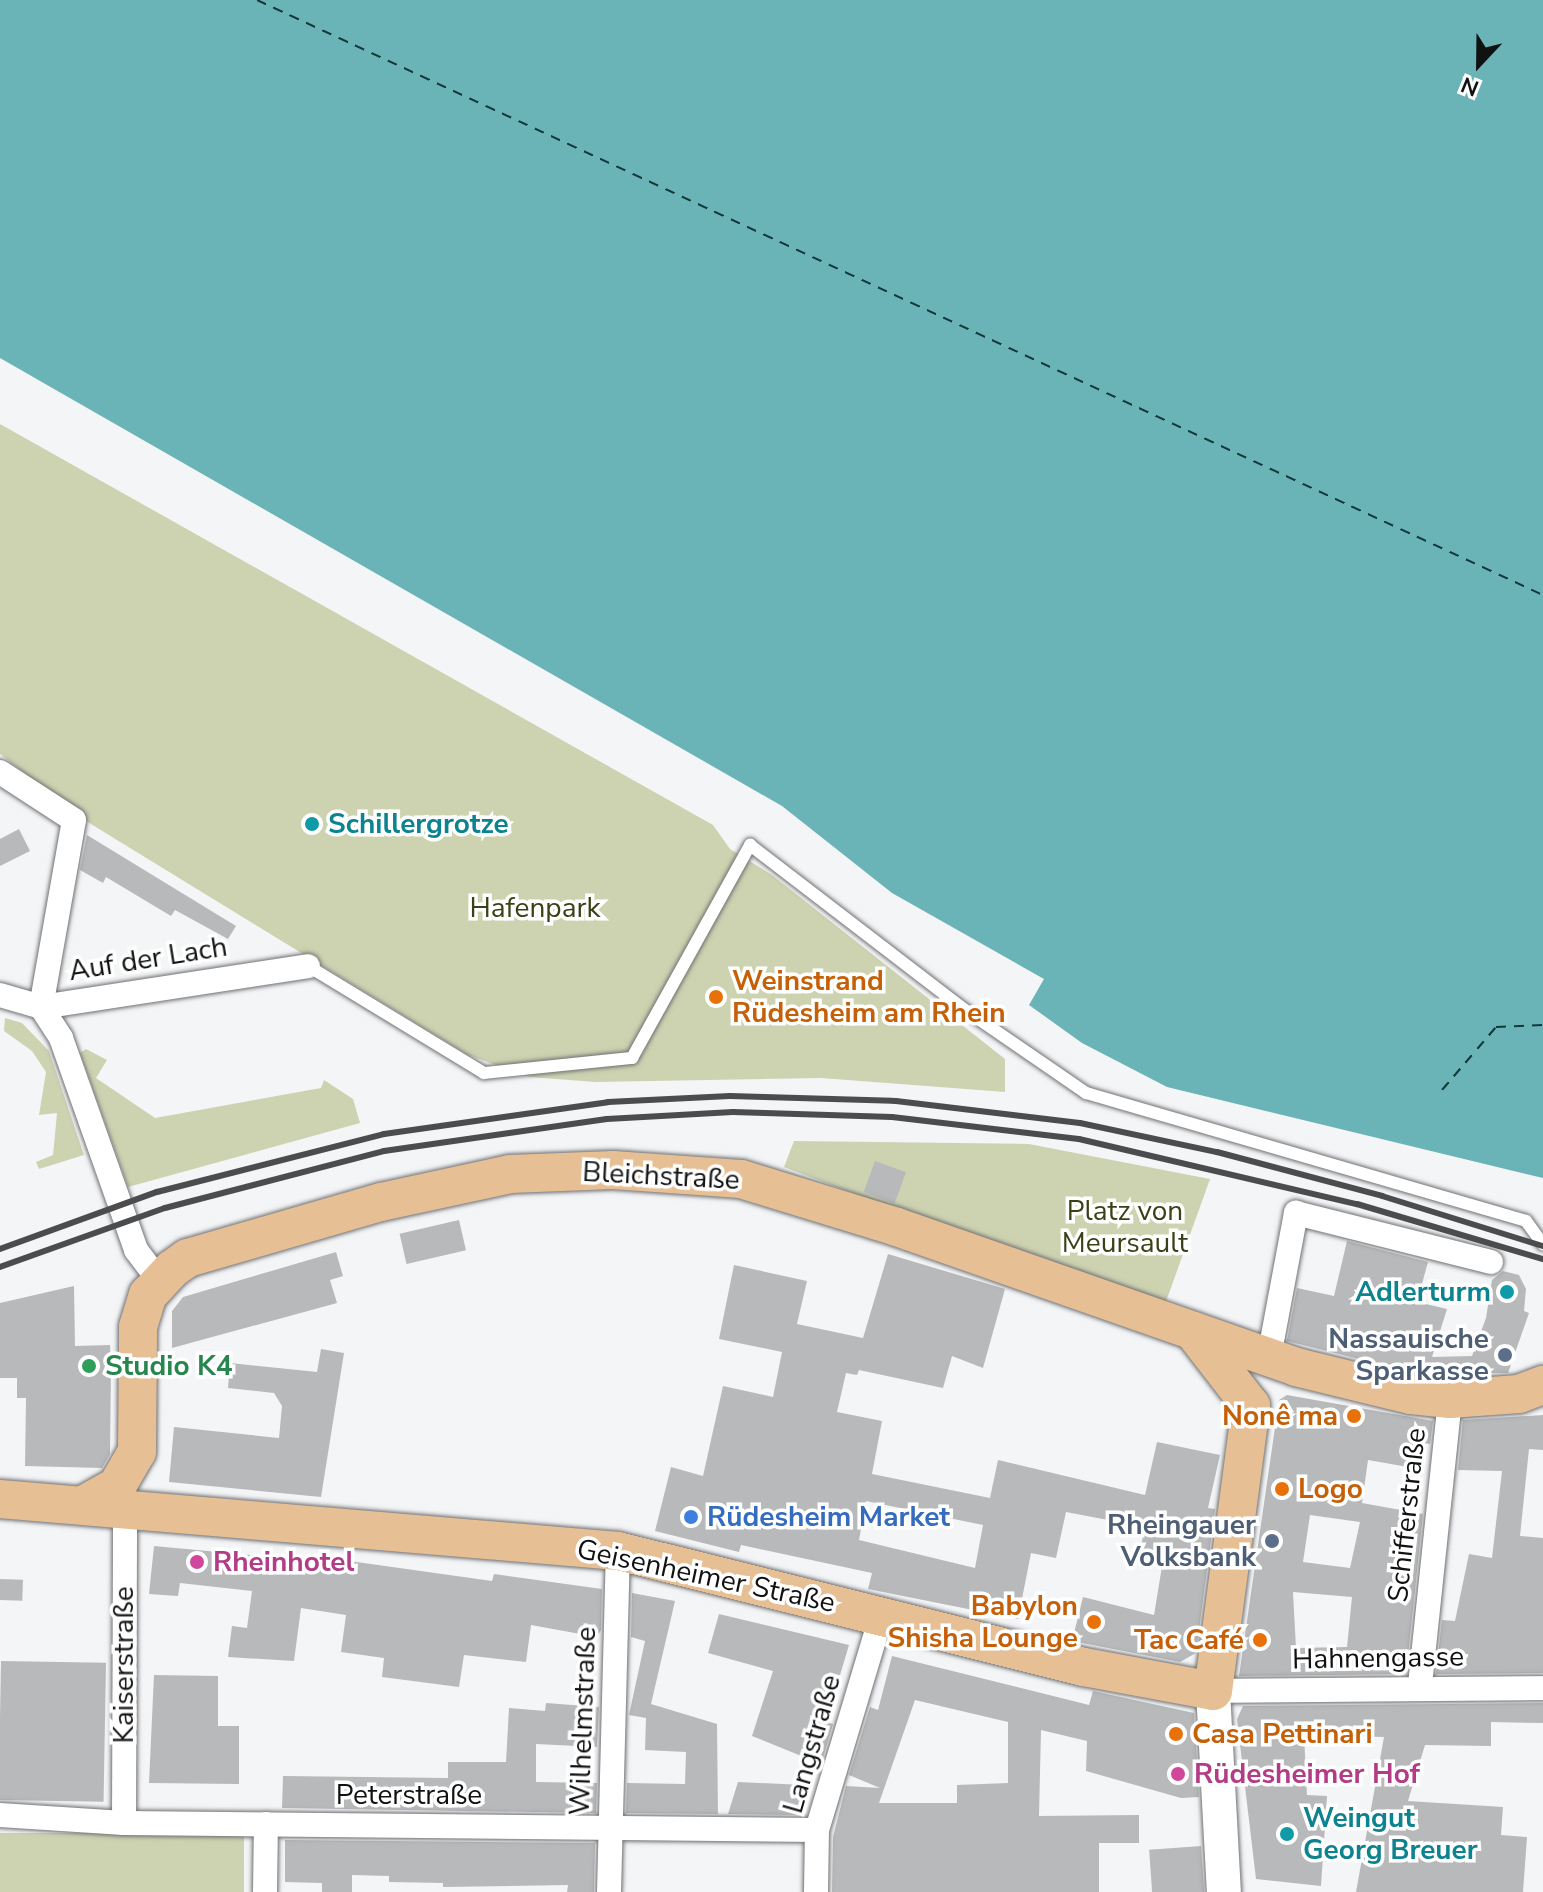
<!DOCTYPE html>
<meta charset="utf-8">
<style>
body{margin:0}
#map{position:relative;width:1543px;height:1892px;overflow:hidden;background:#f4f5f7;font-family:"Nunito Sans",sans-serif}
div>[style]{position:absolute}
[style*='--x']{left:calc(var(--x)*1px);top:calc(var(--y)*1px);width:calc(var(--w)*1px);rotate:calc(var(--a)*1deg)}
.green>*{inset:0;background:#cdd3b1;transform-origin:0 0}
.water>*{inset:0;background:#6ab4b8}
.ferry>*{height:2px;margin-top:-1px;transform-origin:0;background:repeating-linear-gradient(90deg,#13383a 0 10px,transparent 0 18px)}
.building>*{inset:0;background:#b8b9bb;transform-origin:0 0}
.roads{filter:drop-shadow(0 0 2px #707173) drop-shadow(0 0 2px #707173)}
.lane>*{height:12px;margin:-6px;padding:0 6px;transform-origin:6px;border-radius:6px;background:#fff}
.street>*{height:24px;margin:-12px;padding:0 12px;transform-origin:12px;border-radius:12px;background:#fff}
.secondary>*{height:34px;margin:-17px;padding:0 17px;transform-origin:17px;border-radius:17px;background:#fff}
.primary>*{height:38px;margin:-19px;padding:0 19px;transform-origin:19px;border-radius:19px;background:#e6bf95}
.rail>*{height:6px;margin:-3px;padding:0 3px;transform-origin:3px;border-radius:3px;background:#4b4c4d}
.dots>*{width:22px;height:22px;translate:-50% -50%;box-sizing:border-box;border:4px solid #fff;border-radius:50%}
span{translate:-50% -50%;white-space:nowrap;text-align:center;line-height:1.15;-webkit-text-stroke:7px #fff;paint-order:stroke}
.culture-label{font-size:28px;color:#0d838f;font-weight:700}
.left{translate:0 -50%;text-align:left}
.right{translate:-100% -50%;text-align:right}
.park-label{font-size:28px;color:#3b4016}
.street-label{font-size:28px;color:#101111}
.food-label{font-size:28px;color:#c56008;font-weight:700}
.service-label{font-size:28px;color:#4e5e75;font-weight:700}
.leisure-label{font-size:28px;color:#27864d;font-weight:700}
.shop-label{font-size:28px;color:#366cbe;font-weight:700}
.hotel-label{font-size:28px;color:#b23c85;font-weight:700}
.north{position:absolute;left:1439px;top:24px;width:80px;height:80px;-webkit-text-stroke:6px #fff;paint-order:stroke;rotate:202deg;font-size:22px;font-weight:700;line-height:32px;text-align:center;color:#101111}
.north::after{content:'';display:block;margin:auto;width:28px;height:36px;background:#101111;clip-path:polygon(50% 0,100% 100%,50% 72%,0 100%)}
</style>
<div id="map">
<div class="green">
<div style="clip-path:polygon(0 424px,713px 825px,730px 849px,772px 875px,1005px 1059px,1005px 1092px,821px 1078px,595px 1082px,530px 1077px,468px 1055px,86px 821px,0 754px)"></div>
<div style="clip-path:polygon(5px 1018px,22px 1023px,49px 1051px,84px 1155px,39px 1169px,36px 1162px,53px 1155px,57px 1113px,39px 1115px,46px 1072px,32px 1051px,4px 1031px)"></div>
<div style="clip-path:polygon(86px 1049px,107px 1060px,96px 1078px,155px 1118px,321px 1088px,324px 1080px,353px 1099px,360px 1123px,128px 1187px,80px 1053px)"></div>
<div style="clip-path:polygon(794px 1141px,1029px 1144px,1210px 1179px,1163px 1310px,784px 1167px)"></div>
<div style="left:0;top:1833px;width:244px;height:59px"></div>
</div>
<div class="water">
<div style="clip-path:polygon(0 0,1543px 0,1543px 1178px,1167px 1087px,1082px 1043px,1029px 1005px,1044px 979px,892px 893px,782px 806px,0 358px)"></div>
</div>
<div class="ferry">
<div style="--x:257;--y:0;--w:1417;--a:24.83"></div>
<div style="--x:1442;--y:1090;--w:83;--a:-49.4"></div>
<div style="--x:1496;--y:1027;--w:47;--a:-2.4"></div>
</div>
<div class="building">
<div style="clip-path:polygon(19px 829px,30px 851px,0 866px,0 839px)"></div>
<div style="clip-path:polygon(87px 835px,236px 926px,228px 939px,175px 910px,171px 916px,106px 877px,103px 883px,80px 870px)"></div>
<div style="left:875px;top:1161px;width:33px;height:33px;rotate:20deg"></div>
<div style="left:459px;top:1220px;width:31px;height:61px;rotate:77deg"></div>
<div style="clip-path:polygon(1347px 1241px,1428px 1262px,1417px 1302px,1447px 1309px,1432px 1357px,1472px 1356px,1486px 1318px,1492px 1280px,1503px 1271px,1519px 1275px,1526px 1289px,1524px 1311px,1529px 1313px,1508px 1373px,1415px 1373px,1287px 1341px,1297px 1288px,1334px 1296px)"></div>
<div style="clip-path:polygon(336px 1252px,343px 1276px,330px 1280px,337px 1303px,172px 1348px,172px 1311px,183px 1297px)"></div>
<div style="clip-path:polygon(evenodd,888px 1254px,1005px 1289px,983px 1368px,952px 1356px,943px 1388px,859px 1370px,857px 1375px,846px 1373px,837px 1412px,882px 1421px,872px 1474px,990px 1498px,998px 1460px,1145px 1495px,1157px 1442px,1220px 1455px,1208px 1508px,1215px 1509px,1196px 1653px,1180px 1662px,1072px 1641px,1083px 1597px,1154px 1615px,1164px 1554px,1140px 1550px,1145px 1527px,1066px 1512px,1056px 1558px,1031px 1553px,1018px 1619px,868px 1589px,872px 1573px,741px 1545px,739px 1552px,655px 1531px,671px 1467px,703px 1476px,723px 1386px,773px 1397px,782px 1352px,719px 1339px,734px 1265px,807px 1281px,797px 1324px,863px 1338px,888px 1254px,866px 1501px,983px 1525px,975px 1568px,859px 1540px,866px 1501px)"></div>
<div style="clip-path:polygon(74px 1286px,75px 1346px,110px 1345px,111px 1366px,106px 1367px,111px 1368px,110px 1454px,102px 1468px,25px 1466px,26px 1398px,17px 1398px,17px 1378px,0 1378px,0 1303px)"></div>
<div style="clip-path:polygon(321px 1349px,344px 1353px,321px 1497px,169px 1482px,174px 1427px,279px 1438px,282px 1406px,274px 1393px,228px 1388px,230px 1363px,317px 1372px)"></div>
<div style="clip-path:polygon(evenodd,1287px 1395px,1433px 1421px,1430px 1444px,1418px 1442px,1414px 1468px,1368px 1460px,1362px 1503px,1423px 1514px,1406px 1674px,1239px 1676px,1279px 1400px,1287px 1395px,1310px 1515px,1360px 1522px,1350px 1568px,1303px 1562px,1310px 1515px,1287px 1395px,1293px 1592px,1352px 1597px,1347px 1647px,1296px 1648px,1293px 1592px)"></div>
<div style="clip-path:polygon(1543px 1415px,1543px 1450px,1529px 1449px,1520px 1536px,1543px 1538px,1543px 1673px,1436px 1674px,1442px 1620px,1455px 1621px,1469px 1554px,1492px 1558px,1502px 1471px,1458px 1470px,1463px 1420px)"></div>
<div style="clip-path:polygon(154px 1546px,328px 1562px,328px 1558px,492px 1581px,494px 1574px,602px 1589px,601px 1630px,597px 1637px,531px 1625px,526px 1662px,464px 1655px,459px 1687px,382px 1677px,384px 1658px,341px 1652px,346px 1615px,301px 1608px,294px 1661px,228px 1657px,232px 1626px,247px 1628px,252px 1591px,180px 1583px,178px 1596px,149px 1594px)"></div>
<div style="left:0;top:1579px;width:23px;height:21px;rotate:2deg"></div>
<div style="clip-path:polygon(632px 1593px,675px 1601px,651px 1704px,717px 1724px,718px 1814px,626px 1813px,627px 1783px,685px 1784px,686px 1752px,645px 1750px,646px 1718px,629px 1715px,645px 1641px,631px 1637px)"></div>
<div style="clip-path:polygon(719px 1614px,849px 1645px,826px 1722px,833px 1724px,821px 1764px,752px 1736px,773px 1671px,708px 1653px)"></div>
<div style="clip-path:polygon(evenodd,892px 1656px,1089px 1705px,1093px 1691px,1194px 1713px,1199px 1797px,1181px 1798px,1086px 1771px,1087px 1741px,1041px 1730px,1039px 1816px,1139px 1815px,1139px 1843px,1099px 1843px,1099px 1892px,832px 1892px,833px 1837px,846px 1786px,880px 1788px,849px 1775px,870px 1707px,878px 1710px,892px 1656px,915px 1700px,1008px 1722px,1008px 1783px,957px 1785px,957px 1803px,879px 1803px,915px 1700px)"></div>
<div style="left:1px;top:1661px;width:105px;height:139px;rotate:1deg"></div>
<div style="clip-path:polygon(154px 1675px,218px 1676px,218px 1726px,239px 1726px,239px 1784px,149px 1783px)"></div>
<div style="clip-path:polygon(546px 1703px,599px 1707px,597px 1747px,536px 1744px,536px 1782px,597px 1783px,596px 1813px,282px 1808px,283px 1776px,448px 1778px,448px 1762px,506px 1762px,509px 1708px,545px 1711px)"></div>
<div style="clip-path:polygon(1543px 1703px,1543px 1723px,1491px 1722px,1491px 1746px,1425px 1745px,1408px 1801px,1503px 1807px,1501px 1835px,1527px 1837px,1523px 1892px,1356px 1892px,1384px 1737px,1304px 1735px,1307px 1795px,1327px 1796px,1321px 1886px,1256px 1879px,1237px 1719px,1243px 1706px)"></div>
<div style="clip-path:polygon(738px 1782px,803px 1785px,804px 1815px,728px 1814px)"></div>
<div style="clip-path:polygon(285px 1840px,595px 1843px,594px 1892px,567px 1892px,568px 1885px,443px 1887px,443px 1883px,389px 1882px,389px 1876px,352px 1875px,352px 1892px,322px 1892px,322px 1883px,285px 1882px)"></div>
<div style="left:1201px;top:1846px;width:46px;height:52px;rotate:86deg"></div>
</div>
<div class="roads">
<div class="lane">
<div style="--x:308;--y:966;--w:206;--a:31.3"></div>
<div style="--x:484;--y:1073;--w:149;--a:-5.8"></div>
<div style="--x:632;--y:1058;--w:244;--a:-61"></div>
<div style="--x:750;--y:845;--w:266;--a:37.5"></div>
<div style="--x:961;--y:1007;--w:152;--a:34.5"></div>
<div style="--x:1086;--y:1093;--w:458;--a:16.2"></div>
<div style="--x:1526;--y:1221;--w:29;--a:54"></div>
</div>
<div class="street">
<div style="--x:0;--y:772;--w:88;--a:33"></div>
<div style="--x:74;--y:820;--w:190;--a:100"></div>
<div style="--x:41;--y:1007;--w:37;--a:57"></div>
<div style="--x:61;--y:1038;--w:225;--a:70.5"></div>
<div style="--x:136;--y:1250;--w:39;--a:53"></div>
<div style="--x:0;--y:995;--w:43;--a:16.3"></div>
<div style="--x:41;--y:1007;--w:270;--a:-8.7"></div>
<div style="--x:1269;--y:1357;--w:147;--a:-79.4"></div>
<div style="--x:1296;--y:1213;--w:201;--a:14.1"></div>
<div style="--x:1420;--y:1685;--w:288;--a:-84"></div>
<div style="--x:1213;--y:1691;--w:330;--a:-0.5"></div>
<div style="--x:0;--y:1815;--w:124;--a:3.7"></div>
<div style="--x:124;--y:1823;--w:693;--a:0.58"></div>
<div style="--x:124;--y:1823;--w:316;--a:-89.8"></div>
<div style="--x:265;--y:1892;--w:68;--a:-89.2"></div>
<div style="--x:609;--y:1892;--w:341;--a:-88.5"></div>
<div style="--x:816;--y:1892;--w:62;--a:-89.1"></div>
<div style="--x:817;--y:1830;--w:223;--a:-73.3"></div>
</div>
<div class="secondary">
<div style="--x:1213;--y:1691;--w:201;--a:86.9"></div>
</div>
<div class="primary">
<div style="--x:0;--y:1499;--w:620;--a:4.81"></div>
<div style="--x:618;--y:1551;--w:480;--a:14"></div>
<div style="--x:1084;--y:1667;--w:131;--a:10.5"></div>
<div style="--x:1213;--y:1691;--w:288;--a:-82.4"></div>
<div style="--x:1251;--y:1406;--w:95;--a:-127.7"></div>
<div style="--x:83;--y:1505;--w:39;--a:-29"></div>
<div style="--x:117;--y:1486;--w:39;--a:-60"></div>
<div style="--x:137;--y:1452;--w:125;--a:-89.5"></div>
<div style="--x:138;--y:1327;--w:34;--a:-73"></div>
<div style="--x:148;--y:1295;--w:35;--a:-47"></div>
<div style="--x:172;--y:1269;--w:19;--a:-35"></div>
<div style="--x:188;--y:1258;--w:201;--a:-16.2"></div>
<div style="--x:381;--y:1202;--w:132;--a:-12.2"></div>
<div style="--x:510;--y:1174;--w:103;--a:-2.2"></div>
<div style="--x:613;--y:1170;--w:128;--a:4"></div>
<div style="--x:741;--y:1179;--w:163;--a:17.1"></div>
<div style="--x:897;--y:1227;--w:423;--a:19.3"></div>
<div style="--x:1296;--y:1367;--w:118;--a:13.7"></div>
<div style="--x:1411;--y:1395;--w:39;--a:6"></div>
<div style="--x:1450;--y:1399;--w:69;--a:-4.1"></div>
<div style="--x:1519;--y:1394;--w:26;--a:-21"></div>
</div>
</div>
<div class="rail">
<div style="--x:0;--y:1249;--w:167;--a:-20"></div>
<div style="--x:157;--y:1192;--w:234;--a:-14.3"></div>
<div style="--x:384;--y:1134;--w:226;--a:-8.1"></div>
<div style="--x:608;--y:1102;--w:122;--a:-2.8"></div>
<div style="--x:730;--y:1096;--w:166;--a:1.7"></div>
<div style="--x:896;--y:1101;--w:185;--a:6.8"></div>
<div style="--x:1080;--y:1123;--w:140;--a:12"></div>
<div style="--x:1217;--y:1152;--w:171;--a:14.9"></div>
<div style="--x:1382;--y:1196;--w:169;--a:17.3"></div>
<div style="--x:0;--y:1267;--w:175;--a:-19.7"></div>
<div style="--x:165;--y:1208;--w:226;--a:-14.6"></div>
<div style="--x:384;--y:1151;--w:225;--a:-8.2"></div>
<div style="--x:607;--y:1119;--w:126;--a:-3.2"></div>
<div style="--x:733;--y:1112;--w:159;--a:1.8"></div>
<div style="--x:892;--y:1117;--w:188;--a:6.7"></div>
<div style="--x:1079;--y:1139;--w:285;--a:13.2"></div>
<div style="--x:1357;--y:1204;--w:194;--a:16.5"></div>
</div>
<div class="dots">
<div style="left:312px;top:824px;background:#0f9aa8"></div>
<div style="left:716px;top:997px;background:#e8710a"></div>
<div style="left:1507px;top:1292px;background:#0f9aa8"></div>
<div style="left:1505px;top:1355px;background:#5c6f8a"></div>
<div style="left:89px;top:1366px;background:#2e9e5b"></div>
<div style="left:1354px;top:1416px;background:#e8710a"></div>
<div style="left:1282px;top:1489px;background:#e8710a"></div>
<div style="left:691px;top:1517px;background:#3f7fe0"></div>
<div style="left:1272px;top:1541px;background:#5c6f8a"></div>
<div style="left:197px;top:1562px;background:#d1479c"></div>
<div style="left:1094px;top:1622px;background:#e8710a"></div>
<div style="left:1260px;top:1640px;background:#e8710a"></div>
<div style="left:1176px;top:1734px;background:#e8710a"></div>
<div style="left:1178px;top:1774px;background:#d1479c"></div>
<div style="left:1287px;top:1834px;background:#0f9aa8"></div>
</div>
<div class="culture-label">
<span class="left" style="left:328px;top:824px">Schillergrotze</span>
<span class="right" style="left:1491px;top:1292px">Adlerturm</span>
<span class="left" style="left:1303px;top:1834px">Weingut<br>Georg Breuer</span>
</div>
<div class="park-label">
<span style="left:535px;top:908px">Hafenpark</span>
<span style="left:1125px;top:1227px">Platz von<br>Meursault</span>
</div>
<div class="street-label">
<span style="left:148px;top:959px;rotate:-9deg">Auf der Lach</span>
<span style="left:661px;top:1176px;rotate:3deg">Bleichstraße</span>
<span style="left:1407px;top:1515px;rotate:-84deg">Schifferstraße</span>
<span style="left:706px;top:1576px;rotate:12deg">Geisenheimer Straße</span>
<span style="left:1378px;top:1658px;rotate:-1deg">Hahnengasse</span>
<span style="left:124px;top:1665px;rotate:-90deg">Kaiserstraße</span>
<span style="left:583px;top:1721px;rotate:-88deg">Wilhelmstraße</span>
<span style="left:812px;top:1744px;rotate:-74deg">Langstraße</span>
<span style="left:409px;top:1795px">Peterstraße</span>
</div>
<div class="food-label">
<span class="left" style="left:732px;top:997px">Weinstrand<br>Rüdesheim am Rhein</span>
<span class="right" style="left:1338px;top:1416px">Nonê ma</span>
<span class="left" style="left:1298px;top:1489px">Logo</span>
<span class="right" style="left:1078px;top:1622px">Babylon<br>Shisha Lounge</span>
<span class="right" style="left:1244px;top:1640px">Tac Café</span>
<span class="left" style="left:1192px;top:1734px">Casa Pettinari</span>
</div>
<div class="service-label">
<span class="right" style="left:1489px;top:1355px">Nassauische<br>Sparkasse</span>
<span class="right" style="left:1256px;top:1541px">Rheingauer<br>Volksbank</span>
</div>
<div class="leisure-label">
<span class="left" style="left:105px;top:1366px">Studio K4</span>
</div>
<div class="shop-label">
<span class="left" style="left:707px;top:1517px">Rüdesheim Market</span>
</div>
<div class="hotel-label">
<span class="left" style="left:213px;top:1562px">Rheinhotel</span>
<span class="left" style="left:1194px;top:1774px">Rüdesheimer Hof</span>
</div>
<div class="north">N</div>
</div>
